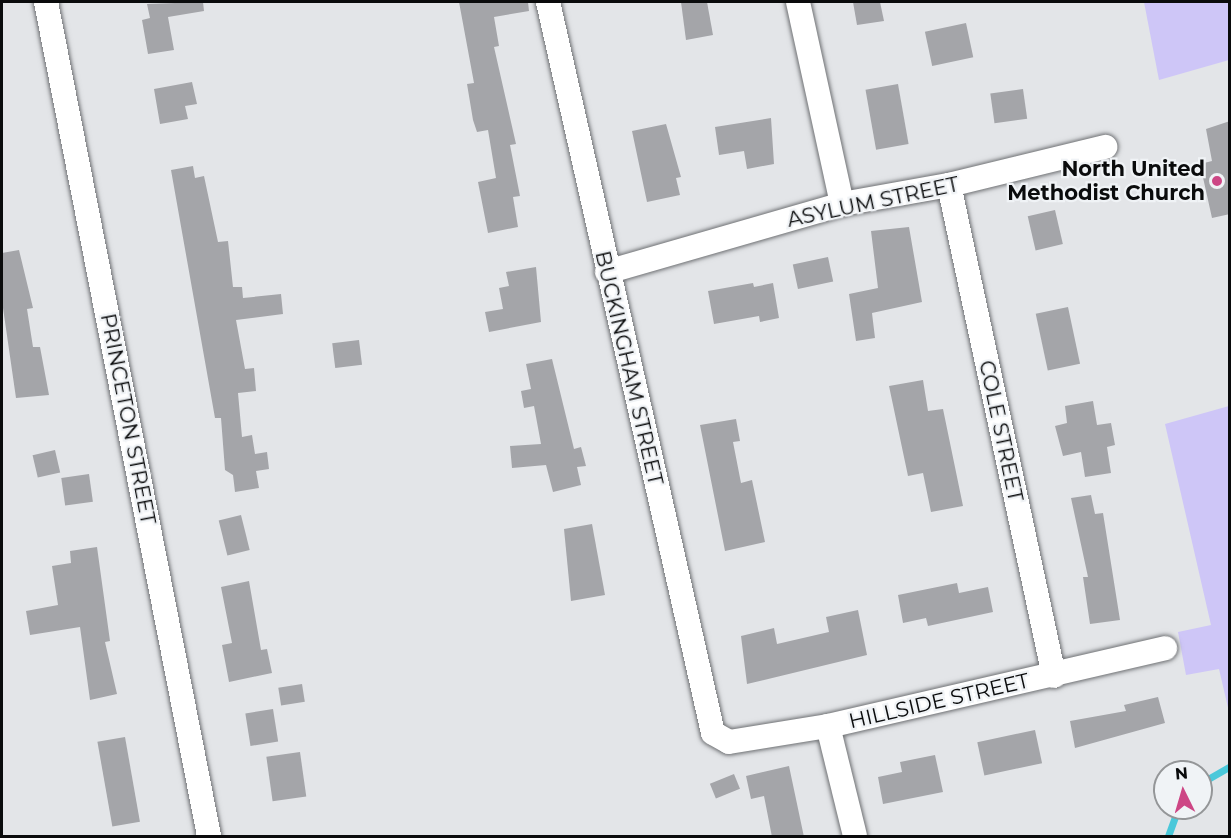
<!DOCTYPE html>
<style>
body{margin:0}
#map{position:relative;width:1231px;height:838px;overflow:hidden;background:#e3e5e8;font-family:Montserrat,sans-serif}
div>[style]{position:absolute}
[style*='--x']{left:calc(var(--x)*1px);top:calc(var(--y)*1px);width:calc(var(--w)*1px);rotate:calc(var(--a)*1deg)}
.green>*{inset:0;background:#cec6f7}
.stream>*{height:7px;margin:-3.5px;padding:0 3.5px;transform-origin:3.5px;border-radius:3.5px;background:#4ac8da}
.building>*{inset:0;background:#a4a5a9;transform-origin:0 0}
.roads{filter:drop-shadow(0 0 2px #6f7174) drop-shadow(0 0 2px #6f7174)}
.minor>*{height:24px;margin:-12px;padding:0 12px;transform-origin:12px;border-radius:12px;background:#fff}
.dots>*{width:16px;height:16px;translate:-50% -50%;box-sizing:border-box;border:3px solid #f0f3f6;border-radius:50%}
span{translate:-50% -50%;white-space:nowrap;text-align:center;line-height:1.15;-webkit-text-stroke:4.5px #f0f3f6;paint-order:stroke}
.poi-label{font-size:21px;color:#0a0b0c;font-weight:700}
.right{translate:-100% -50%;text-align:right}
.street-label{font-size:21px;color:#0a0b0c}
.frame{position:absolute;inset:0;border:3px solid #0a0b0c;pointer-events:none}
.north{position:absolute;left:1153px;top:760px;width:60px;height:60px;box-sizing:border-box;background:#f0f3f6;border:2px solid #949698;border-radius:50%;rotate:355deg;font-size:16px;font-weight:700;line-height:24px;text-align:center;color:#0a0b0c}
.north::after{content:'';display:block;margin:auto;width:21px;height:27px;background:#cd4685;clip-path:polygon(50% 0,100% 100%,50% 72%,0 100%)}
</style>
<div id="map">
<div class="green">
<div style="clip-path:polygon(1144px 2px,1229px 2px,1229px 60px,1159px 80px)"></div>
<div style="clip-path:polygon(1229px 406px,1230px 406px,1229px 712px,1219px 669px,1186px 675px,1178px 632px,1211px 625px,1165px 424px)"></div>
</div>
<div class="stream">
<div style="--x:1201;--y:783;--w:34;--a:-30"></div>
<div style="--x:1168;--y:836;--w:30;--a:-70"></div>
</div>
<div class="building">
<div style="clip-path:polygon(203px 2px,204px 11px,168px 17px,174px 50px,148px 54px,142px 20px,150px 18px,147px 4px)"></div>
<div style="clip-path:polygon(459px 2px,528px 2px,529px 11px,494px 17px,499px 46px,494px 47px,516px 144px,510px 145px,520px 196px,513px 197px,518px 227px,488px 233px,478px 182px,496px 178px,488px 130px,477px 132px,473px 120px,467px 84px,474px 83px)"></div>
<div style="clip-path:polygon(681px 2px,707px 2px,713px 35px,686px 40px)"></div>
<div style="clip-path:polygon(853px 2px,880px 2px,884px 21px,857px 25px)"></div>
<div style="left:966px;top:23px;width:35px;height:42px;rotate:78deg"></div>
<div style="clip-path:polygon(192px 82px,197px 104px,185px 106px,188px 119px,160px 124px,154px 89px)"></div>
<div style="left:898px;top:84px;width:61px;height:33px;rotate:80deg"></div>
<div style="left:1023px;top:89px;width:30px;height:33px;rotate:82deg"></div>
<div style="clip-path:polygon(771px 118px,774px 164px,747px 169px,744px 151px,719px 155px,715px 127px)"></div>
<div style="clip-path:polygon(1230px 121px,1230px 214px,1212px 218px,1200px 164px,1212px 161px,1206px 129px)"></div>
<div style="clip-path:polygon(666px 124px,681px 177px,676px 178px,680px 195px,647px 202px,632px 131px)"></div>
<div style="clip-path:polygon(193px 166px,195px 178px,204px 176px,218px 242px,228px 241px,233px 287px,242px 287px,243px 298px,281px 294px,283px 314px,236px 320px,245px 369px,254px 368px,256px 391px,238px 393px,242px 437px,252px 435px,255px 454px,267px 452px,269px 469px,256px 471px,259px 488px,235px 492px,233px 475px,225px 470px,221px 418px,215px 418px,171px 170px)"></div>
<div style="left:1055px;top:210px;width:35px;height:28px;rotate:77deg"></div>
<div style="clip-path:polygon(909px 227px,922px 302px,872px 313px,875px 338px,856px 341px,849px 294px,878px 288px,871px 231px)"></div>
<div style="clip-path:polygon(19px 250px,33px 308px,27px 309px,33px 347px,40px 347px,49px 395px,16px 398px,2px 301px,2px 253px)"></div>
<div style="left:828px;top:257px;width:25px;height:36px;rotate:78deg"></div>
<div style="clip-path:polygon(536px 267px,541px 322px,489px 332px,485px 312px,503px 309px,499px 288px,509px 286px,506px 272px)"></div>
<div style="clip-path:polygon(753px 283px,754px 287px,773px 283px,779px 318px,760px 322px,759px 316px,714px 324px,708px 291px)"></div>
<div style="left:1068px;top:307px;width:58px;height:33px;rotate:78deg"></div>
<div style="left:359px;top:340px;width:25px;height:27px;rotate:83deg"></div>
<div style="clip-path:polygon(552px 359px,574px 449px,581px 447px,586px 466px,577px 467px,581px 485px,553px 492px,546px 465px,512px 468px,510px 446px,541px 444px,534px 406px,524px 408px,521px 391px,531px 389px,526px 364px)"></div>
<div style="clip-path:polygon(923px 380px,928px 411px,943px 409px,963px 506px,931px 512px,923px 473px,908px 476px,889px 386px)"></div>
<div style="clip-path:polygon(1093px 401px,1097px 425px,1111px 423px,1115px 445px,1107px 447px,1111px 473px,1085px 477px,1081px 452px,1063px 456px,1055px 426px,1067px 423px,1065px 406px)"></div>
<div style="clip-path:polygon(736px 419px,740px 441px,733px 442px,741px 483px,752px 480px,765px 542px,725px 551px,700px 425px)"></div>
<div style="left:55px;top:450px;width:23px;height:23px;rotate:77deg"></div>
<div style="left:89px;top:474px;width:28px;height:28px;rotate:82deg"></div>
<div style="clip-path:polygon(1091px 495px,1095px 514px,1103px 513px,1120px 620px,1090px 624px,1083px 577px,1088px 577px,1071px 498px)"></div>
<div style="left:241px;top:515px;width:36px;height:23px;rotate:76deg"></div>
<div style="clip-path:polygon(592px 524px,605px 595px,571px 601px,564px 529px)"></div>
<div style="clip-path:polygon(97px 547px,110px 641px,105px 642px,117px 694px,90px 700px,80px 627px,30px 635px,26px 611px,58px 605px,52px 566px,71px 563px,70px 551px)"></div>
<div style="clip-path:polygon(249px 581px,261px 650px,267px 649px,272px 673px,229px 682px,222px 645px,232px 643px,221px 587px)"></div>
<div style="clip-path:polygon(957px 583px,959px 593px,988px 587px,993px 612px,928px 626px,926px 618px,903px 623px,898px 595px)"></div>
<div style="clip-path:polygon(858px 610px,867px 655px,747px 684px,741px 636px,774px 628px,777px 644px,829px 632px,826px 617px)"></div>
<div style="left:302px;top:684px;width:18px;height:24px;rotate:81deg"></div>
<div style="clip-path:polygon(1158px 697px,1165px 723px,1075px 748px,1070px 721px,1126px 711px,1124px 705px)"></div>
<div style="left:273px;top:709px;width:33px;height:28px;rotate:81deg"></div>
<div style="left:1035px;top:730px;width:34px;height:59px;rotate:78deg"></div>
<div style="left:125px;top:737px;width:86px;height:28px;rotate:80deg"></div>
<div style="left:300px;top:752px;width:45px;height:34px;rotate:82deg"></div>
<div style="clip-path:polygon(935px 755px,943px 792px,883px 804px,878px 777px,902px 772px,900px 762px)"></div>
<div style="clip-path:polygon(789px 766px,804px 837px,772px 837px,764px 796px,751px 799px,746px 776px)"></div>
<div style="left:734px;top:774px;width:16px;height:26px;rotate:68deg"></div>
</div>
<div class="roads">
<div class="minor">
<div style="--x:46;--y:2;--w:850;--a:78.94"></div>
<div style="--x:548;--y:2;--w:749;--a:77.28"></div>
<div style="--x:713;--y:733;--w:18;--a:29"></div>
<div style="--x:729;--y:742;--w:100;--a:-9.2"></div>
<div style="--x:828;--y:726;--w:346;--a:-13"></div>
<div style="--x:798;--y:2;--w:207;--a:77.7"></div>
<div style="--x:949;--y:185;--w:502;--a:77.93"></div>
<div style="--x:607;--y:272;--w:245;--a:-16.1"></div>
<div style="--x:842;--y:204;--w:109;--a:-10.1"></div>
<div style="--x:949;--y:185;--w:161;--a:-13.7"></div>
<div style="--x:828;--y:726;--w:113;--a:76.2"></div>
</div>
</div>
<div class="dots">
<div style="left:1217px;top:181px;background:#cd4685"></div>
</div>
<div class="poi-label">
<span class="right" style="left:1205px;top:181px">North United<br>Methodist Church</span>
</div>
<div class="street-label">
<span style="left:873px;top:202px;rotate:-12deg">ASYLUM STREET</span>
<span style="left:629px;top:368px;rotate:77deg">BUCKINGHAM STREET</span>
<span style="left:128px;top:419px;rotate:79deg">PRINCETON STREET</span>
<span style="left:1001px;top:431px;rotate:78deg">COLE STREET</span>
<span style="left:939px;top:701px;rotate:-13deg">HILLSIDE STREET</span>
</div>
<div class="frame"></div>
<div class="north">N</div>
</div>
